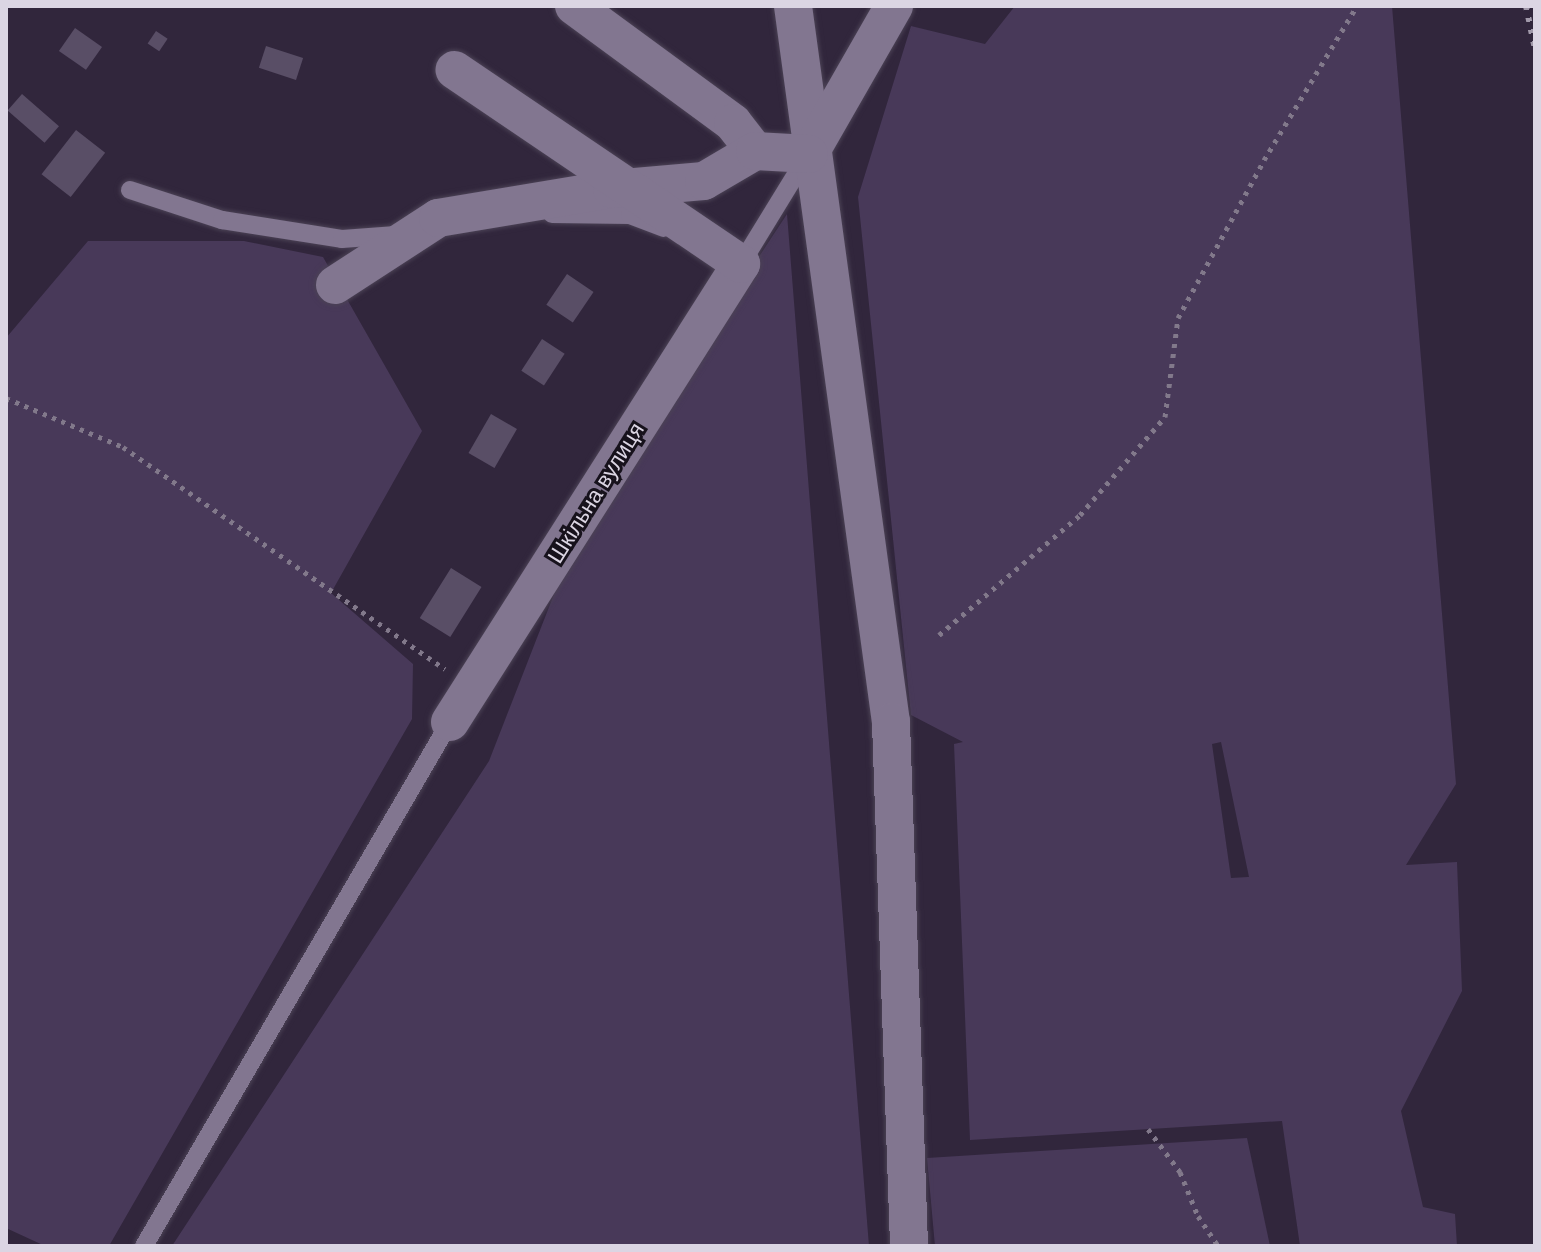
<!DOCTYPE html>
<meta charset="utf-8">
<style>
body{margin:0}
#map{position:relative;width:1541px;height:1252px;overflow:hidden;background:#31263c;font-family:Arial,sans-serif}
div>[style]{position:absolute}
[style*='--x']{left:calc(var(--x)*1px);top:calc(var(--y)*1px);width:calc(var(--w)*1px);rotate:calc(var(--a)*1deg)}
.green>*{inset:0;background:#483959}
.building>*{inset:0;background:#594e66;transform-origin:0 0}
.path>*{height:5px;margin-top:-2.5px;transform-origin:0;background:repeating-linear-gradient(90deg,#82798b 0 4px,transparent 0 10px)}
.roads{filter:drop-shadow(0 0 2px #4b4255) drop-shadow(0 0 2px #4b4255)}
.service>*{height:18px;margin:-9px;padding:0 9px;transform-origin:9px;border-radius:9px;background:#827690}
.minor>*{height:38px;margin:-19px;padding:0 19px;transform-origin:19px;border-radius:19px;background:#827690}
.rail>*{height:6px;margin-top:-3px;transform-origin:0;background:repeating-linear-gradient(90deg,#a199aa 0 4px,transparent 0 12px)}
span{translate:-50% -50%;white-space:nowrap;text-align:center;line-height:1.15;-webkit-text-stroke:6px #17121c;paint-order:stroke}
.street-label{font-size:22px;color:#dbd5e3}
.frame{position:absolute;inset:0;border:8px solid #dbd5e3;pointer-events:none}
</style>
<div id="map">
<div class="green">
<div style="clip-path:polygon(evenodd,1015px 6px,1392px 6px,1456px 784px,1406px 865px,1457px 862px,1462px 991px,1401px 1111px,1423px 1207px,1455px 1214px,1457px 1246px,1300px 1246px,1282px 1121px,970px 1140px,954px 744px,963px 742px,911px 715px,858px 197px,911px 26px,985px 44px,1015px 6px,1221px 742px,1249px 877px,1248px 877px,1231px 878px,1212px 744px,1221px 742px)"></div>
<div style="clip-path:polygon(787px 214px,869px 1246px,172px 1246px,489px 761px,579px 530px)"></div>
<div style="clip-path:polygon(88px 241px,244px 241px,323px 257px,422px 431px,331px 593px,413px 664px,412px 719px,109px 1246px,45px 1246px,6px 1228px,6px 338px)"></div>
<div style="clip-path:polygon(1247px 1138px,1270px 1246px,935px 1246px,927px 1158px)"></div>
</div>
<div class="building">
<div style="left:75px;top:28px;width:33px;height:28px;rotate:35deg"></div>
<div style="left:156px;top:31px;width:14px;height:15px;rotate:34deg"></div>
<div style="left:266px;top:46px;width:39px;height:23px;rotate:18deg"></div>
<div style="left:22px;top:94px;width:49px;height:22px;rotate:41deg"></div>
<div style="left:76px;top:130px;width:37px;height:56px;rotate:38deg"></div>
<div style="left:567px;top:274px;width:32px;height:37px;rotate:34deg"></div>
<div style="left:542px;top:339px;width:27px;height:38px;rotate:33deg"></div>
<div style="left:491px;top:414px;width:30px;height:45px;rotate:30deg"></div>
<div style="left:451px;top:568px;width:36px;height:59px;rotate:32deg"></div>
</div>
<div class="path">
<div style="--x:6;--y:398;--w:127;--a:22.7"></div>
<div style="--x:123;--y:447;--w:391;--a:34.6"></div>
<div style="--x:939;--y:635;--w:185;--a:-40.4"></div>
<div style="--x:1080;--y:515;--w:130;--a:-49.1"></div>
<div style="--x:1165;--y:417;--w:100;--a:-82.5"></div>
<div style="--x:1178;--y:318;--w:180;--a:-61.4"></div>
<div style="--x:1264;--y:160;--w:180;--a:-58.9"></div>
<div style="--x:1148;--y:1129;--w:54;--a:53.3"></div>
<div style="--x:1180;--y:1172;--w:48;--a:67.8"></div>
<div style="--x:1198;--y:1216;--w:36;--a:56"></div>
</div>
<div class="roads">
<div class="service">
<div style="--x:130;--y:190;--w:97;--a:18.1"></div>
<div style="--x:222;--y:220;--w:121;--a:9"></div>
<div style="--x:342;--y:239;--w:54;--a:-4.2"></div>
<div style="--x:552;--y:214;--w:78;--a:0.7"></div>
<div style="--x:630;--y:215;--w:36;--a:21"></div>
<div style="--x:738;--y:262;--w:4;--a:34"></div>
<div style="--x:741;--y:264;--w:130;--a:-58.5"></div>
<div style="--x:144;--y:1246;--w:607;--a:-59.72"></div>
</div>
<div class="minor">
<div style="--x:574;--y:6;--w:197;--a:36.3"></div>
<div style="--x:733;--y:123;--w:36;--a:52"></div>
<div style="--x:793;--y:6;--w:723;--a:82.21"></div>
<div style="--x:891;--y:722;--w:524;--a:88.03"></div>
<div style="--x:815;--y:144;--w:159;--a:-60.2"></div>
<div style="--x:335;--y:285;--w:123;--a:-33"></div>
<div style="--x:438;--y:218;--w:176;--a:-9.5"></div>
<div style="--x:612;--y:189;--w:92;--a:-5"></div>
<div style="--x:704;--y:181;--w:59;--a:-30.5"></div>
<div style="--x:755;--y:151;--w:54;--a:3.2"></div>
<div style="--x:450;--y:722;--w:543;--a:-57.57"></div>
<div style="--x:741;--y:264;--w:346;--a:-145.9"></div>
</div>
</div>
<div class="rail">
<div style="--x:1526;--y:6;--w:44;--a:78.2"></div>
</div>
<div class="street-label">
<span style="left:596px;top:493px;rotate:-58deg">Шкільна вулиця</span>
</div>
<div class="frame"></div>
</div>
